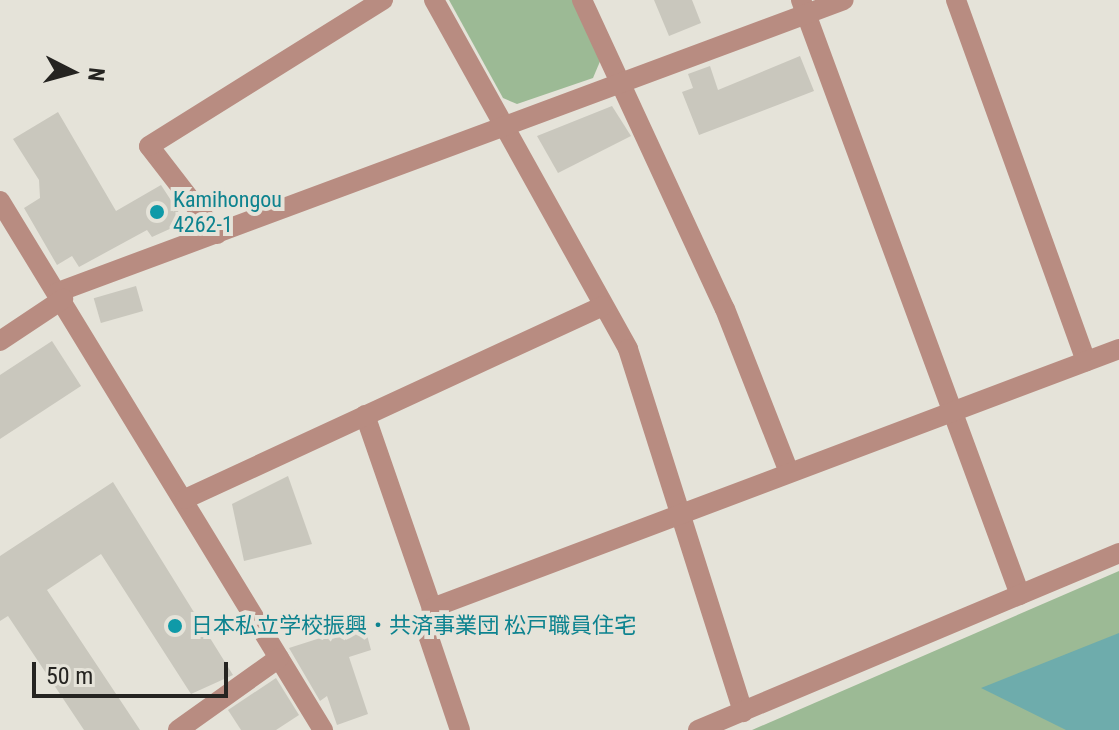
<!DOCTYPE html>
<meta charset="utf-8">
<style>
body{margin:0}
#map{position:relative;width:1119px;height:730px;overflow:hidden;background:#e5e3d9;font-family:"Roboto Condensed","Noto Sans JP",sans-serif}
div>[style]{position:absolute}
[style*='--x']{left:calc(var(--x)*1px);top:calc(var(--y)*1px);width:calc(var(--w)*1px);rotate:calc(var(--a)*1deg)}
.green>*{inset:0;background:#9cba95}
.water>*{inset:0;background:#6eacac}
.building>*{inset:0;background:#c9c7bd;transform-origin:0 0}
.minor>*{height:20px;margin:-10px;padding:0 10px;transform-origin:10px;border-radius:10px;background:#b88c81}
.dots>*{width:22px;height:22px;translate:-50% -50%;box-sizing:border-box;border:4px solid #e5e3d9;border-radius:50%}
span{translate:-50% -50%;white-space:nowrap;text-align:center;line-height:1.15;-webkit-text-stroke:8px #e5e3d9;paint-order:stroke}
.culture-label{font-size:22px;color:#0d838f}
.left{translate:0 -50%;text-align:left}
.north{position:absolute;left:32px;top:32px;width:80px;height:80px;-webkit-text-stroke:6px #e5e3d9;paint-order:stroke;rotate:96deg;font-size:22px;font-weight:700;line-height:32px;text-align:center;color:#252421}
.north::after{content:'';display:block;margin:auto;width:28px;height:36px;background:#252421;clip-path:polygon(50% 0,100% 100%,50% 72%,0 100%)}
.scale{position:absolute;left:32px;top:662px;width:196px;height:36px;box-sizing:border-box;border:4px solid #252421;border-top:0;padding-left:10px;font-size:24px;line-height:28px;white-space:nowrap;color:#252421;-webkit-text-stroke:6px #e5e3d9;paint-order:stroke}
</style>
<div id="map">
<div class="green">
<div style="clip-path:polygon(449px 0,574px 0,601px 59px,593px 78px,517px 104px,503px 98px)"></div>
<div style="clip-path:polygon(1119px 571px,1119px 730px,752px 730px)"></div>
</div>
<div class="water">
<div style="clip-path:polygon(1119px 633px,1119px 730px,1066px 730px,981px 688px)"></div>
</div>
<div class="building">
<div style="clip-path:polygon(654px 0,692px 0,701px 23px,669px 36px)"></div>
<div style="clip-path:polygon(800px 56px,814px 91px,699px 135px,682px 92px,693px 88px,688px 74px,710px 66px,718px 90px)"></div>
<div style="clip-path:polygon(612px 106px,631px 136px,558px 173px,537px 136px)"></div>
<div style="clip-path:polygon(58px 112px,116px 211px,161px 185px,185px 222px,152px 237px,147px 230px,79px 267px,72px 256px,57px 265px,24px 208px,40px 198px,39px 180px,13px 139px)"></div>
<div style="left:136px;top:286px;width:26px;height:44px;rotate:74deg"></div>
<div style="clip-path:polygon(52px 341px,81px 386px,0 439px,0 375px)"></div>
<div style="clip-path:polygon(288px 476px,312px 544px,244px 561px,232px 504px)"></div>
<div style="clip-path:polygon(113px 482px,233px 675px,191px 694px,101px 554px,47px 590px,140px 730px,84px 730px,8px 616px,0 621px,0 556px)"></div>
<div style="clip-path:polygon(364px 624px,371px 650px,349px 657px,368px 714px,337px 725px,327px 696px,320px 701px,289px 648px)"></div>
<div style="clip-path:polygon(276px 678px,299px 715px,276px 730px,241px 730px,228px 710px)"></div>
</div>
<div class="minor">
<div style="--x:434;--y:0;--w:399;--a:60.9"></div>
<div style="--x:628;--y:349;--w:381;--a:72.4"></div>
<div style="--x:582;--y:0;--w:340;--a:65.2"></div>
<div style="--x:725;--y:309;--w:175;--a:68.6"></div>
<div style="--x:801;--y:0;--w:634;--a:69.79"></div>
<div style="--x:956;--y:0;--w:384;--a:70.2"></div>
<div style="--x:0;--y:201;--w:620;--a:58.59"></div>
<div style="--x:217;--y:234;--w:111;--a:-127.7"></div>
<div style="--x:149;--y:146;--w:276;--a:-32"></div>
<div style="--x:58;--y:292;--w:838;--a:-20.38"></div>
<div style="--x:0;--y:341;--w:76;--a:-33.7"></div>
<div style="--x:365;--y:415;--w:204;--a:70.9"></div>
<div style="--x:432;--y:608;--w:27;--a:98"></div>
<div style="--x:428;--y:635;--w:100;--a:71.4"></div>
<div style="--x:185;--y:499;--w:460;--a:-24.8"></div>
<div style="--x:432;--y:608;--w:734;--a:-20.66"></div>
<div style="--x:178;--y:730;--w:124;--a:-35.5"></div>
<div style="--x:698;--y:730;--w:457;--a:-22.8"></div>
</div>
<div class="dots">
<div style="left:157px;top:212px;background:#0f9aa8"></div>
<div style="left:175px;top:626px;background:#0f9aa8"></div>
</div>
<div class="culture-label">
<span class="left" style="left:173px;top:212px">Kamihongou<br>4262-1</span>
<span class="left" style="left:191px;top:626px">日本私立学校振興・共済事業団 松戸職員住宅</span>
</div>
<div class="north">N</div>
<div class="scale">50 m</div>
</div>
